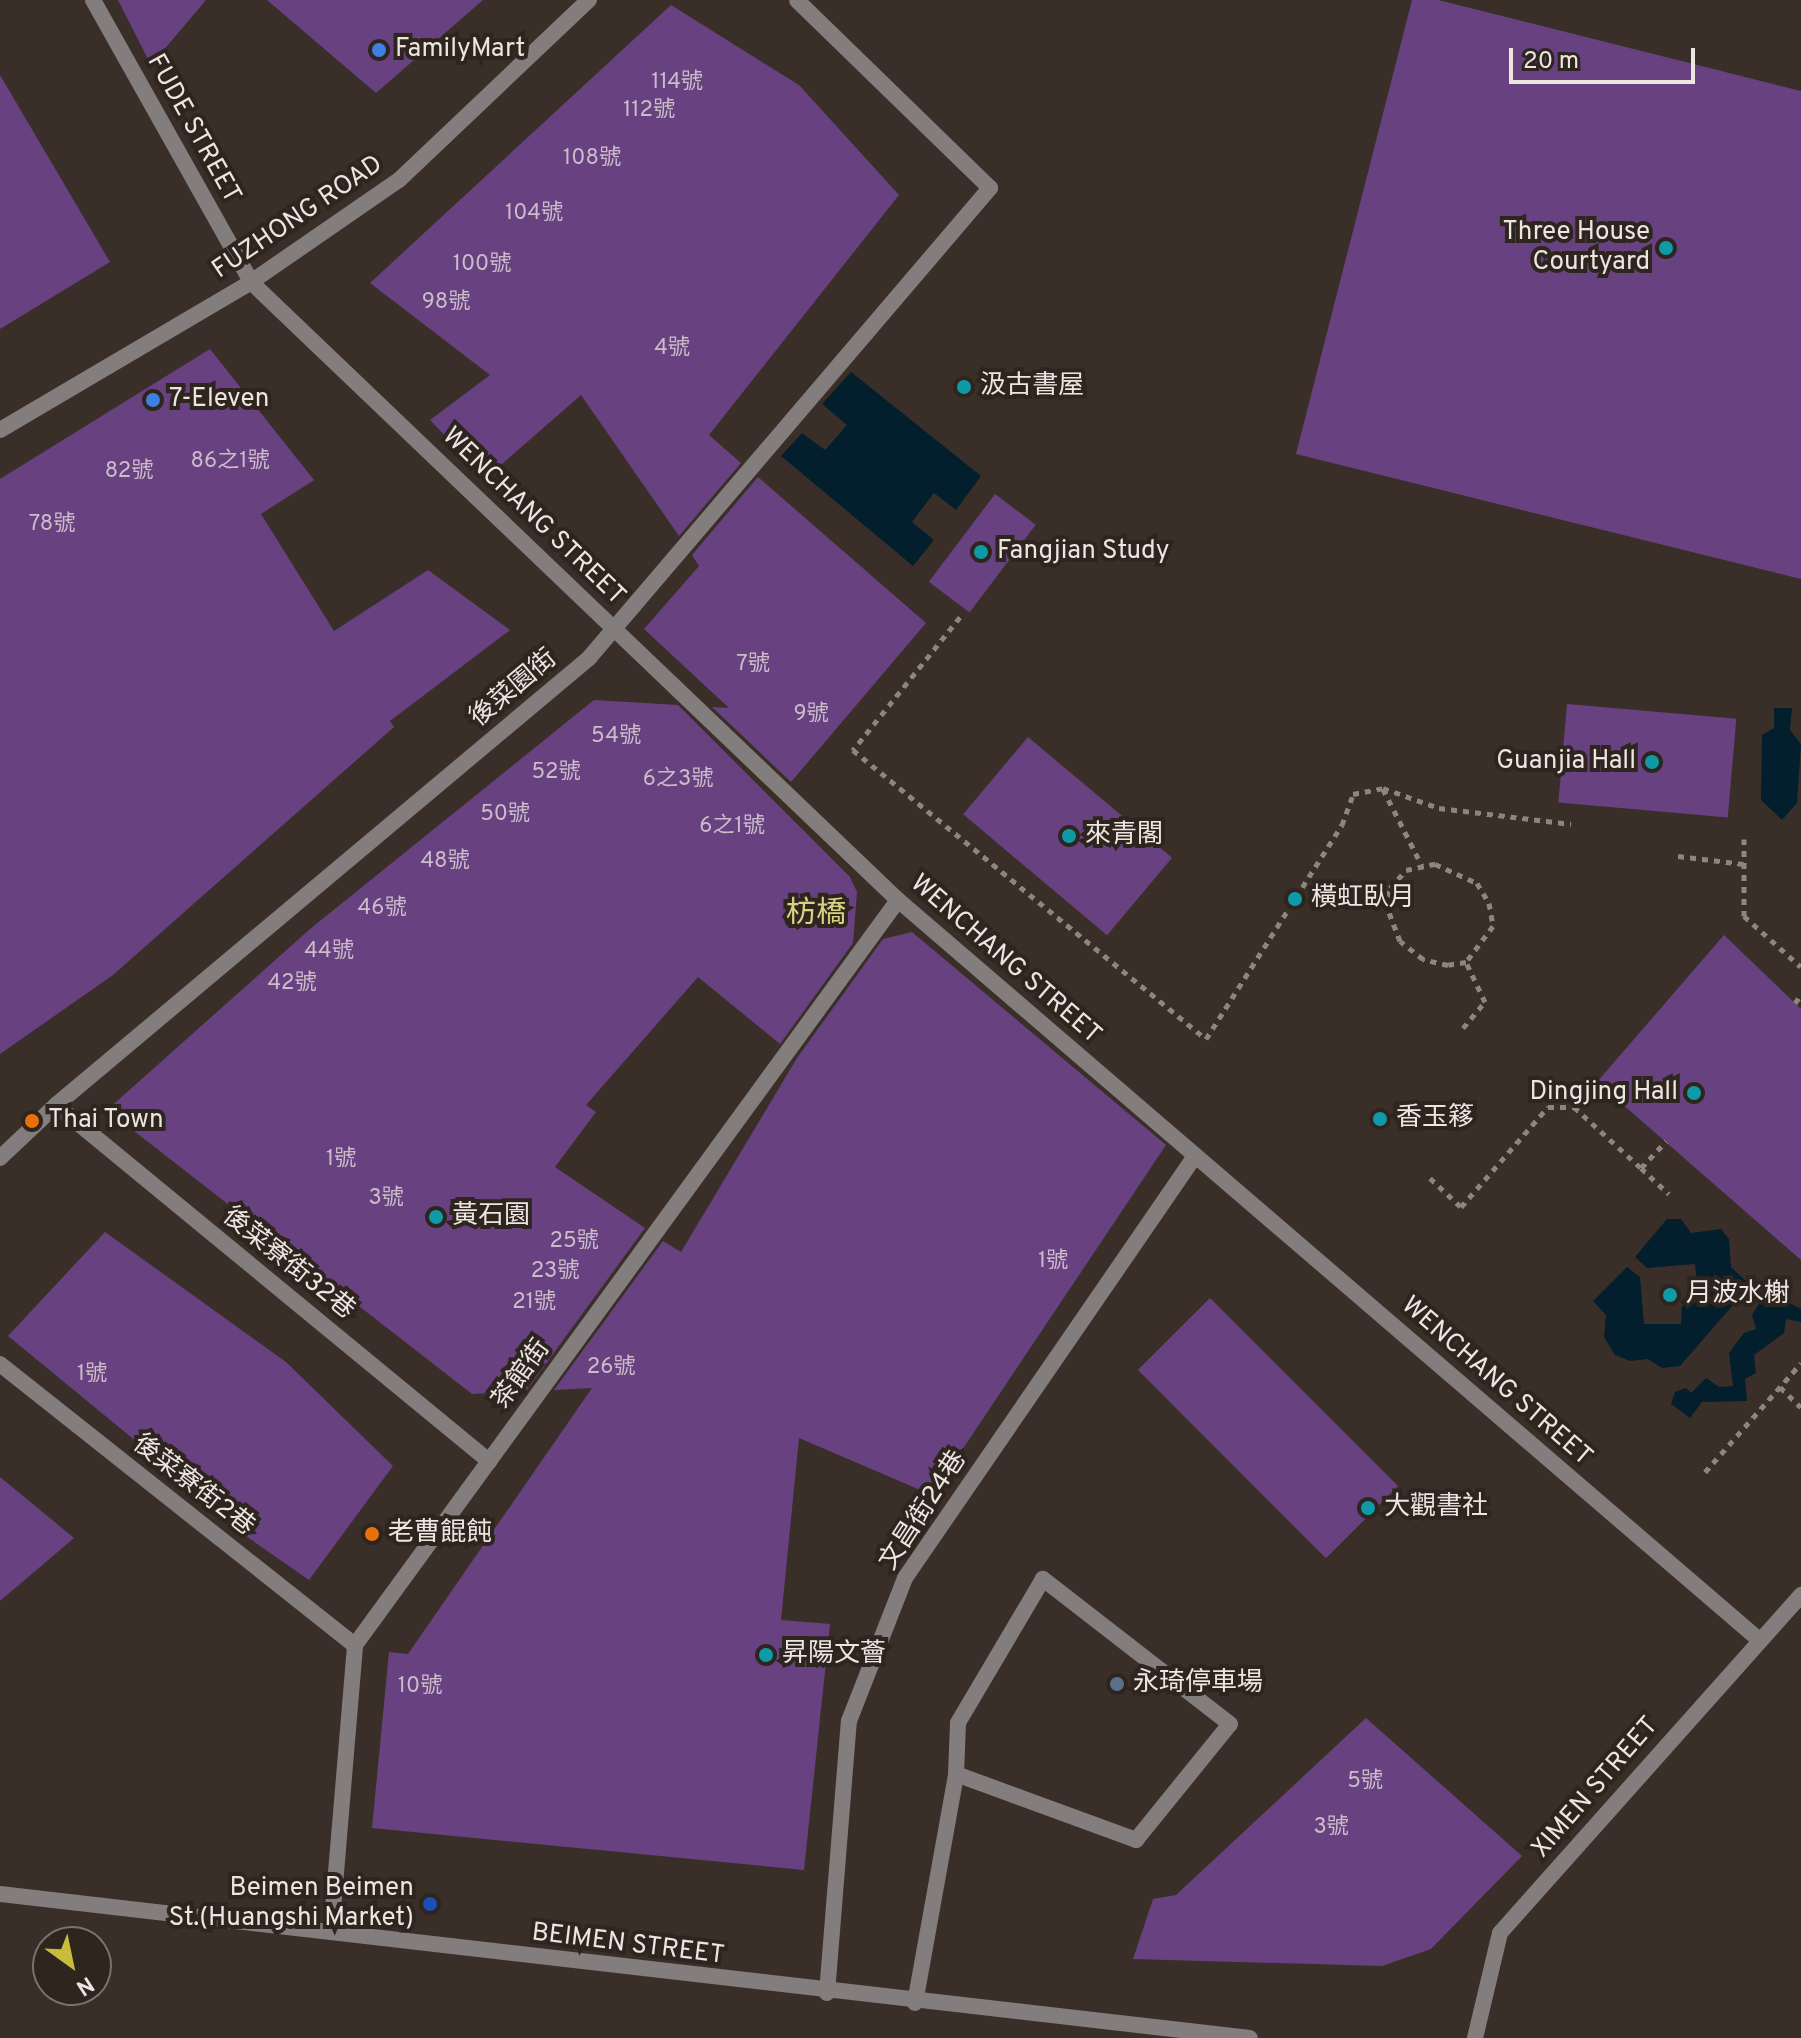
<!DOCTYPE html>
<meta charset="utf-8">
<style>
body{margin:0}
#map{position:relative;width:1801px;height:2038px;overflow:hidden;background:#392f28;font-family:Overpass,"Noto Sans TC",sans-serif}
div>[style]{position:absolute}
[style*='--x']{left:calc(var(--x)*1px);top:calc(var(--y)*1px);width:calc(var(--w)*1px);rotate:calc(var(--a)*1deg)}
.water>*{inset:0;background:#031e2c}
.building>*{inset:0;background:#684180;transform-origin:0 0}
.path>*{height:5px;margin-top:-2.5px;transform-origin:0;background:repeating-linear-gradient(90deg,#8e857f 0 6px,transparent 0 12px)}
.service>*{height:16px;margin:-8px;padding:0 8px;transform-origin:8px;border-radius:8px;background:#837d7e}
.minor>*{height:16px;margin:-8px;padding:0 8px;transform-origin:8px;border-radius:8px;background:#837d7e}
.dots>*{width:22px;height:22px;translate:-50% -50%;box-sizing:border-box;border:4px solid #2f251f;border-radius:50%}
span{translate:-50% -50%;white-space:nowrap;text-align:center;line-height:1.15;-webkit-text-stroke:8px #2f251f;paint-order:stroke}
.number-label{font-size:22px;color:#cbbcc9}
.number-label span{-webkit-text-stroke-width:0}
.poi-label{font-size:26px;color:#ece5e1}
.left{translate:0 -50%;text-align:left}
.right{translate:-100% -50%;text-align:right}
.street-label{font-size:26px;color:#ece5e1}
.quarter-label{font-size:30px;color:#d9d182}
.north{position:absolute;left:32px;top:1926px;width:80px;height:80px;box-sizing:border-box;background:#2f251f;border:2px solid #7b726d;border-radius:50%;rotate:147deg;font-size:22px;font-weight:700;line-height:32px;text-align:center;color:#ece5e1}
.north::after{content:'';display:block;margin:auto;width:28px;height:36px;background:#c9bb3b;clip-path:polygon(50% 0,100% 100%,50% 72%,0 100%)}
.scale{position:absolute;left:1509px;top:48px;width:186px;height:36px;box-sizing:border-box;border:4px solid #ece5e1;border-top:0;padding-left:10px;font-size:24px;line-height:28px;white-space:nowrap;color:#ece5e1;-webkit-text-stroke:6px #2f251f;paint-order:stroke}
</style>
<div id="map">
<div class="water">
<div style="clip-path:polygon(851px 372px,981px 476px,956px 510px,934px 493px,912px 522px,934px 540px,913px 566px,781px 456px,802px 433px,825px 450px,847px 425px,822px 404px)"></div>
<div style="clip-path:polygon(1774px 708px,1792px 708px,1790px 730px,1801px 744px,1797px 803px,1782px 820px,1761px 800px,1762px 735px,1774px 728px)"></div>
<div style="clip-path:polygon(1667px 1219px,1681px 1219px,1691px 1233px,1721px 1229px,1729px 1239px,1731px 1267px,1747px 1282px,1746px 1290px,1680px 1366px,1662px 1368px,1648px 1359px,1630px 1361px,1615px 1355px,1604px 1337px,1606px 1315px,1593px 1301px,1627px 1267px,1640px 1277px,1644px 1324px,1681px 1324px,1682px 1306px,1699px 1302px,1695px 1264px,1647px 1268px,1635px 1257px)"></div>
<div style="clip-path:polygon(1767px 1291px,1801px 1309px,1801px 1322px,1786px 1319px,1784px 1333px,1754px 1355px,1756px 1373px,1745px 1379px,1747px 1401px,1702px 1402px,1690px 1418px,1671px 1404px,1675px 1392px,1686px 1388px,1691px 1393px,1706px 1378px,1719px 1387px,1733px 1386px,1729px 1353px,1744px 1333px,1756px 1329px,1752px 1315px)"></div>
</div>
<div class="building">
<div style="clip-path:polygon(118px 0,206px 0,151px 65px)"></div>
<div style="clip-path:polygon(267px 0,483px 0,376px 93px)"></div>
<div style="clip-path:polygon(1412px 0,1438px 0,1801px 91px,1801px 579px,1296px 454px)"></div>
<div style="clip-path:polygon(671px 5px,799px 85px,899px 195px,709px 435px,741px 463px,679px 536px,581px 395px,486px 478px,430px 420px,490px 375px,370px 283px)"></div>
<div style="clip-path:polygon(0 75px,110px 262px,0 329px)"></div>
<div style="clip-path:polygon(210px 349px,314px 480px,261px 514px,334px 631px,428px 570px,510px 630px,390px 721px,394px 727px,113px 975px,0 1054px,0 479px)"></div>
<div style="clip-path:polygon(758px 477px,926px 623px,791px 782px,712px 707px,729px 708px,644px 629px,699px 566px,692px 555px)"></div>
<div style="left:995px;top:494px;width:51px;height:110px;rotate:37deg"></div>
<div style="clip-path:polygon(594px 700px,678px 705px,850px 877px,857px 892px,853px 943px,780px 1044px,698px 977px,586px 1105px,596px 1112px,555px 1167px,645px 1228px,526px 1391px,472px 1394px,107px 1110px,310px 929px)"></div>
<div style="left:1567px;top:704px;width:170px;height:99px;rotate:5deg"></div>
<div style="left:1028px;top:737px;width:188px;height:101px;rotate:40deg"></div>
<div style="clip-path:polygon(912px 932px,1166px 1145px,932px 1495px,799px 1438px,781px 1620px,830px 1624px,804px 1870px,372px 1828px,389px 1652px,408px 1654px,592px 1388px,554px 1390px,663px 1241px,681px 1252px,797px 1058px,883px 939px)"></div>
<div style="clip-path:polygon(1724px 935px,1801px 1009px,1801px 1260px,1597px 1082px)"></div>
<div style="clip-path:polygon(105px 1232px,286px 1362px,393px 1466px,309px 1580px,230px 1525px,232px 1520px,8px 1336px)"></div>
<div style="left:1210px;top:1298px;width:266px;height:102px;rotate:45deg"></div>
<div style="clip-path:polygon(0 1477px,74px 1538px,0 1601px)"></div>
<div style="clip-path:polygon(1366px 1718px,1522px 1856px,1431px 1949px,1382px 1966px,1133px 1959px,1153px 1899px,1176px 1895px)"></div>
</div>
<div class="path">
<div style="--x:960;--y:617;--w:171;--a:128.8"></div>
<div style="--x:853;--y:750;--w:456;--a:39.3"></div>
<div style="--x:1206;--y:1039;--w:254;--a:-57.6"></div>
<div style="--x:1342;--y:825;--w:33;--a:-70"></div>
<div style="--x:1353;--y:794;--w:31;--a:-11"></div>
<div style="--x:1383;--y:788;--w:59;--a:19.7"></div>
<div style="--x:1439;--y:808;--w:133;--a:6.9"></div>
<div style="--x:1383;--y:789;--w:86;--a:63.1"></div>
<div style="--x:1744;--y:839;--w:77;--a:90"></div>
<div style="--x:1744;--y:916;--w:76;--a:41.8"></div>
<div style="--x:1678;--y:856;--w:66;--a:6.9"></div>
<div style="--x:1795;--y:1003;--w:10;--a:-53"></div>
<div style="--x:1463;--y:1028;--w:34;--a:-50"></div>
<div style="--x:1485;--y:1002;--w:44;--a:-115.4"></div>
<div style="--x:1466;--y:962;--w:18;--a:171"></div>
<div style="--x:1448;--y:965;--w:26;--a:-167"></div>
<div style="--x:1423;--y:959;--w:29;--a:-142"></div>
<div style="--x:1400;--y:941;--w:34;--a:-111"></div>
<div style="--x:1388;--y:909;--w:21;--a:-85"></div>
<div style="--x:1390;--y:888;--w:24;--a:-48"></div>
<div style="--x:1406;--y:870;--w:30;--a:-12"></div>
<div style="--x:1435;--y:864;--w:46;--a:24.3"></div>
<div style="--x:1477;--y:883;--w:23;--a:59"></div>
<div style="--x:1489;--y:903;--w:23;--a:80"></div>
<div style="--x:1493;--y:926;--w:45;--a:126.9"></div>
<div style="--x:1641;--y:1168;--w:38;--a:43"></div>
<div style="--x:1430;--y:1178;--w:42;--a:43.1"></div>
<div style="--x:1461;--y:1207;--w:133;--a:-49"></div>
<div style="--x:1548;--y:1107;--w:26;--a:0"></div>
<div style="--x:1574;--y:1107;--w:91;--a:42.3"></div>
<div style="--x:1641;--y:1168;--w:37;--a:-47"></div>
<div style="--x:1780;--y:1387;--w:29;--a:44"></div>
<div style="--x:1705;--y:1472;--w:145;--a:-48.6"></div>
</div>
<div class="service">
<div style="--x:915;--y:2003;--w:233;--a:-79.8"></div>
<div style="--x:956;--y:1774;--w:192;--a:20.1"></div>
<div style="--x:1136;--y:1840;--w:149;--a:-51"></div>
<div style="--x:1230;--y:1724;--w:237;--a:-142.2"></div>
<div style="--x:1043;--y:1579;--w:167;--a:120.6"></div>
<div style="--x:958;--y:1723;--w:51;--a:92.2"></div>
</div>
<div class="minor">
<div style="--x:93;--y:0;--w:323;--a:60.7"></div>
<div style="--x:251;--y:282;--w:895;--a:43.69"></div>
<div style="--x:898;--y:900;--w:1134;--a:40.67"></div>
<div style="--x:0;--y:430;--w:291;--a:-30.5"></div>
<div style="--x:251;--y:282;--w:180;--a:-34.6"></div>
<div style="--x:399;--y:180;--w:262;--a:-43.5"></div>
<div style="--x:56;--y:1105;--w:561;--a:39.43"></div>
<div style="--x:0;--y:1158;--w:77;--a:-43.4"></div>
<div style="--x:56;--y:1105;--w:696;--a:-39.98"></div>
<div style="--x:589;--y:658;--w:618;--a:-49.53"></div>
<div style="--x:990;--y:188;--w:269;--a:-135.8"></div>
<div style="--x:0;--y:1364;--w:453;--a:38.4"></div>
<div style="--x:0;--y:1894;--w:1258;--a:6.57"></div>
<div style="--x:331;--y:1932;--w:288;--a:-85.2"></div>
<div style="--x:355;--y:1645;--w:922;--a:-53.91"></div>
<div style="--x:827;--y:1993;--w:273;--a:-85.4"></div>
<div style="--x:849;--y:1721;--w:154;--a:-68.6"></div>
<div style="--x:905;--y:1578;--w:512;--a:-55.5"></div>
<div style="--x:1475;--y:2038;--w:108;--a:-76.6"></div>
<div style="--x:1500;--y:1933;--w:453;--a:-48.3"></div>
</div>
<div class="dots">
<div style="left:379px;top:50px;background:#3f7fe0"></div>
<div style="left:1666px;top:248px;background:#0f9aa8"></div>
<div style="left:964px;top:387px;background:#0f9aa8"></div>
<div style="left:153px;top:400px;background:#3f7fe0"></div>
<div style="left:981px;top:552px;background:#0f9aa8"></div>
<div style="left:1652px;top:762px;background:#0f9aa8"></div>
<div style="left:1069px;top:836px;background:#0f9aa8"></div>
<div style="left:1295px;top:899px;background:#0f9aa8"></div>
<div style="left:1694px;top:1093px;background:#0f9aa8"></div>
<div style="left:1380px;top:1119px;background:#0f9aa8"></div>
<div style="left:32px;top:1121px;background:#e8710a"></div>
<div style="left:436px;top:1217px;background:#0f9aa8"></div>
<div style="left:1670px;top:1295px;background:#0f9aa8"></div>
<div style="left:1368px;top:1508px;background:#0f9aa8"></div>
<div style="left:372px;top:1534px;background:#e8710a"></div>
<div style="left:766px;top:1655px;background:#0f9aa8"></div>
<div style="left:1117px;top:1684px;background:#5c6f8a"></div>
<div style="left:430px;top:1904px;background:#1a4fb4"></div>
</div>
<div class="number-label">
<span style="left:677px;top:83px">114號</span>
<span style="left:649px;top:111px">112號</span>
<span style="left:592px;top:159px">108號</span>
<span style="left:534px;top:214px">104號</span>
<span style="left:482px;top:265px">100號</span>
<span style="left:446px;top:303px">98號</span>
<span style="left:672px;top:349px">4號</span>
<span style="left:230px;top:462px">86之1號</span>
<span style="left:129px;top:472px">82號</span>
<span style="left:52px;top:525px">78號</span>
<span style="left:753px;top:665px">7號</span>
<span style="left:811px;top:715px">9號</span>
<span style="left:616px;top:737px">54號</span>
<span style="left:556px;top:773px">52號</span>
<span style="left:678px;top:780px">6之3號</span>
<span style="left:505px;top:815px">50號</span>
<span style="left:732px;top:827px">6之1號</span>
<span style="left:445px;top:862px">48號</span>
<span style="left:382px;top:909px">46號</span>
<span style="left:329px;top:952px">44號</span>
<span style="left:292px;top:984px">42號</span>
<span style="left:341px;top:1160px">1號</span>
<span style="left:386px;top:1199px">3號</span>
<span style="left:574px;top:1242px">25號</span>
<span style="left:1053px;top:1262px">1號</span>
<span style="left:555px;top:1272px">23號</span>
<span style="left:534px;top:1303px">21號</span>
<span style="left:611px;top:1368px">26號</span>
<span style="left:92px;top:1375px">1號</span>
<span style="left:420px;top:1687px">10號</span>
<span style="left:1365px;top:1782px">5號</span>
<span style="left:1331px;top:1828px">3號</span>
</div>
<div class="poi-label">
<span class="left" style="left:395px;top:50px">FamilyMart</span>
<span class="right" style="left:1650px;top:248px">Three House<br>Courtyard</span>
<span class="left" style="left:980px;top:387px">汲古書屋</span>
<span class="left" style="left:169px;top:400px">7-Eleven</span>
<span class="left" style="left:997px;top:552px">Fangjian Study</span>
<span class="right" style="left:1636px;top:762px">Guanjia Hall</span>
<span class="left" style="left:1085px;top:836px">來青閣</span>
<span class="left" style="left:1311px;top:899px">橫虹臥月</span>
<span class="right" style="left:1678px;top:1093px">Dingjing Hall</span>
<span class="left" style="left:1396px;top:1119px">香玉簃</span>
<span class="left" style="left:48px;top:1121px">Thai Town</span>
<span class="left" style="left:452px;top:1217px">黃石園</span>
<span class="left" style="left:1686px;top:1295px">月波水榭</span>
<span class="left" style="left:1384px;top:1508px">大觀書社</span>
<span class="left" style="left:388px;top:1534px">老曹餛飩</span>
<span class="left" style="left:782px;top:1655px">昇陽文薈</span>
<span class="left" style="left:1133px;top:1684px">永琦停車場</span>
<span class="right" style="left:414px;top:1904px">Beimen Beimen<br>St.(Huangshi Market)</span>
</div>
<div class="street-label">
<span style="left:193px;top:129px;rotate:61deg">FUDE STREET</span>
<span style="left:298px;top:218px;rotate:-34deg">FUZHONG ROAD</span>
<span style="left:533px;top:517px;rotate:44deg">WENCHANG STREET</span>
<span style="left:514px;top:689px;rotate:-40deg">後菜園街</span>
<span style="left:1005px;top:960px;rotate:41deg">WENCHANG STREET</span>
<span style="left:288px;top:1264px;rotate:39deg">後菜寮街32巷</span>
<span style="left:522px;top:1375px;rotate:-54deg">茶館街</span>
<span style="left:1496px;top:1382px;rotate:41deg">WENCHANG STREET</span>
<span style="left:193px;top:1486px;rotate:38deg">後菜寮街2巷</span>
<span style="left:924px;top:1511px;rotate:-57deg">文昌街24巷</span>
<span style="left:1596px;top:1788px;rotate:-49deg">XIMEN STREET</span>
<span style="left:628px;top:1945px;rotate:7deg">BEIMEN STREET</span>
</div>
<div class="quarter-label">
<span style="left:816px;top:915px">枋橋</span>
</div>
<div class="north">N</div>
<div class="scale">20 m</div>
</div>
